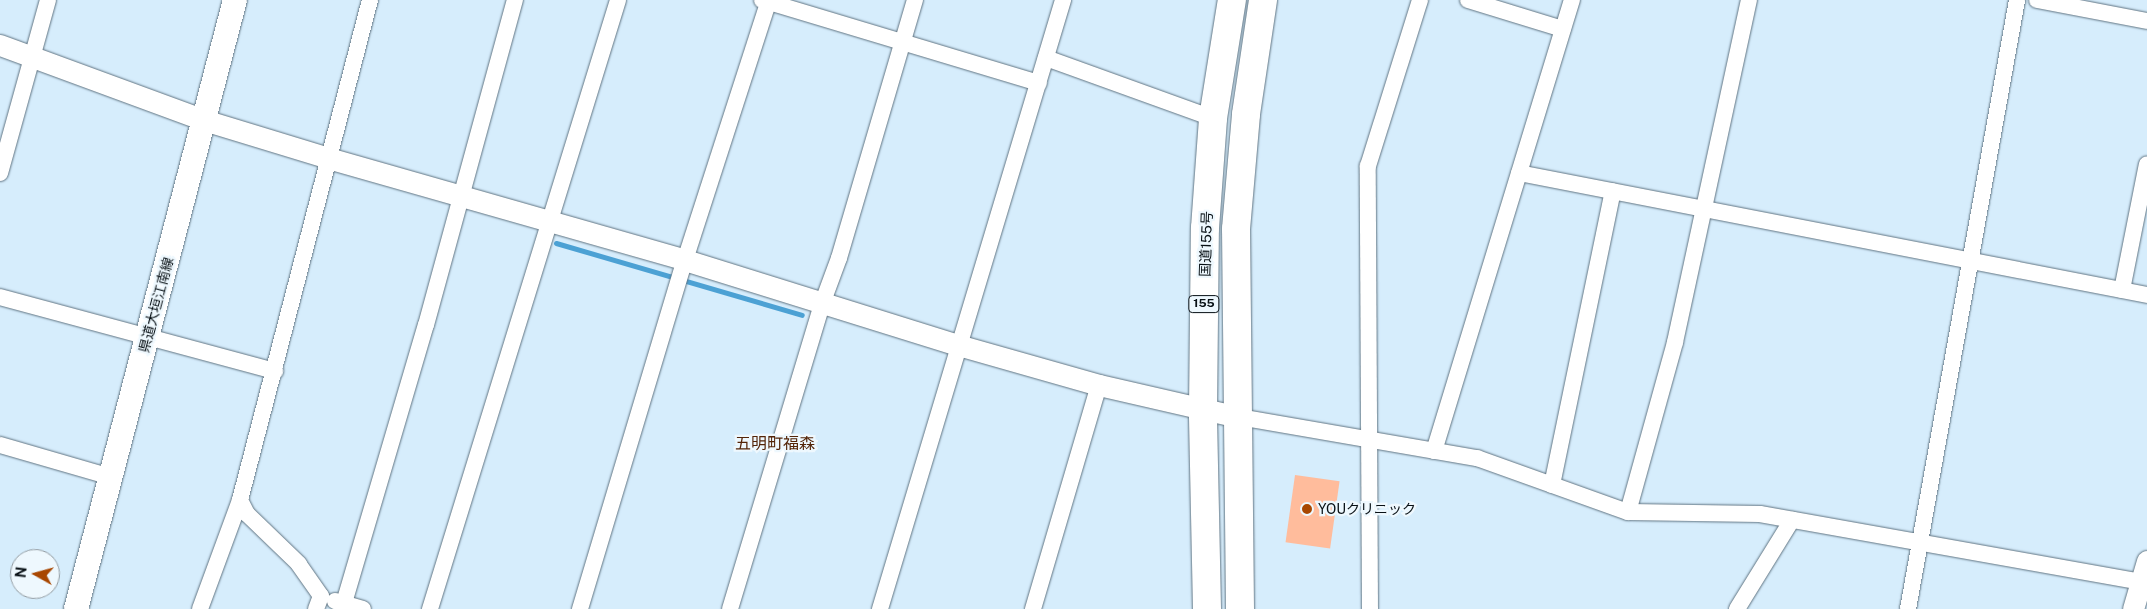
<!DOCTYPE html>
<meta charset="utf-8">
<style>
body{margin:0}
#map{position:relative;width:2147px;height:609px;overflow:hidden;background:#d6edfc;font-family:"Public Sans","Noto Sans JP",sans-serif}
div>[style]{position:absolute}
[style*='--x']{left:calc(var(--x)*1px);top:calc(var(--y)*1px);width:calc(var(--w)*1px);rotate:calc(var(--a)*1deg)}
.stream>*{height:5px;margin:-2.5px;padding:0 2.5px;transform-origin:2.5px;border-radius:2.5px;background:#4ca1d4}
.building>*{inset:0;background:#ffbc9c;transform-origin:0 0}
.roads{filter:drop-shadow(0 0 1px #607482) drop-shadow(0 0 1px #607482)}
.minor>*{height:16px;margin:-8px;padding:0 8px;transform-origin:8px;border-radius:8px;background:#fff}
.tertiary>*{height:21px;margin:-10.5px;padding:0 10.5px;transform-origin:10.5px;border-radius:10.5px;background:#fff}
.secondary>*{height:24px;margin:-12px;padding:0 12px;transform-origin:12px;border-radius:12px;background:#fff}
.trunk>*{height:28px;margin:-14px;padding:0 14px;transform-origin:14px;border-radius:14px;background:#fff}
.dots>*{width:14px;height:14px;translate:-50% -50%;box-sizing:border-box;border:2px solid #eef8fe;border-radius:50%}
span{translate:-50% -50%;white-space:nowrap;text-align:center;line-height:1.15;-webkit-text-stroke:4.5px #eef8fe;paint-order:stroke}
.shield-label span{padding:1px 4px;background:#eef8fe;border:1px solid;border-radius:4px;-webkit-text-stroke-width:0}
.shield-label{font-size:12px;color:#081015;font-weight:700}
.street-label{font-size:14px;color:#081015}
.poi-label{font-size:14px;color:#081015}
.left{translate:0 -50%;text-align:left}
.quarter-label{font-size:16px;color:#532408}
.north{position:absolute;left:10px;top:549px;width:50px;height:50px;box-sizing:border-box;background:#eef8fe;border:1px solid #929ba1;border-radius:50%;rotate:277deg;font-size:14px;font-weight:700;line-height:20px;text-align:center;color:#081015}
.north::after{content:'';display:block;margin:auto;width:18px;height:22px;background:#a84701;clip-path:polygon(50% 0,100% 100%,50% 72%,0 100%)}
</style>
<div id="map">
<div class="stream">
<div style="--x:556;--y:243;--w:256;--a:16.3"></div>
</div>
<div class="building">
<div style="left:1295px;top:475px;width:45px;height:68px;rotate:8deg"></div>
</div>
<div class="roads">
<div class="minor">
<div style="--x:762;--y:0;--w:289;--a:16.7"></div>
<div style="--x:1468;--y:0;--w:99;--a:17"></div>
<div style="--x:2037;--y:0;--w:112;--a:10.8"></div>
<div style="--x:1046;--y:58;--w:177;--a:19.8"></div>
<div style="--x:0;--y:173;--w:180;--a:-74.5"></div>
<div style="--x:1519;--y:173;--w:640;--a:10.99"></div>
<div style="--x:2122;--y:290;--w:128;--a:-78.8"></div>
<div style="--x:0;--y:297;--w:285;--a:15.1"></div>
<div style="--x:1239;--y:417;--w:242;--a:9.8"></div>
<div style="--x:1477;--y:458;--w:160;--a:19.7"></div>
<div style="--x:1628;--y:512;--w:132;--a:0.9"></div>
<div style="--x:1760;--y:514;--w:387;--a:10.1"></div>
<div style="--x:0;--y:445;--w:116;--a:16.1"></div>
<div style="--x:1434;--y:451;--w:472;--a:-73"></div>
<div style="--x:1552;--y:485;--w:300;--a:-78.3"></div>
<div style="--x:1628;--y:512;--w:176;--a:-74.5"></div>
<div style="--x:1675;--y:342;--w:350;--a:-77.8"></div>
<div style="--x:335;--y:601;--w:29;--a:16"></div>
<div style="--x:344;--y:603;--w:290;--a:-73.6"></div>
<div style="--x:426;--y:325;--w:337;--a:-74.7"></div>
<div style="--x:200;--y:609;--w:116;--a:-69.8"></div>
<div style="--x:316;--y:609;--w:14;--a:-69"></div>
<div style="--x:321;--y:596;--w:39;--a:-125"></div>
<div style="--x:299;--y:564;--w:72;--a:-136.1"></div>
<div style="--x:247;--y:514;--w:16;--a:-117"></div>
<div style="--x:240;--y:500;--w:517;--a:-75.43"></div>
<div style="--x:430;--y:609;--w:637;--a:-72.84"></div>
<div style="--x:580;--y:609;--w:364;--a:-73.3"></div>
<div style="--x:685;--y:260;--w:273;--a:-72.1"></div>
<div style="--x:730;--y:609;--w:319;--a:-73.2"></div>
<div style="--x:822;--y:304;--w:49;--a:-69.7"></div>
<div style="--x:839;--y:258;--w:269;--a:-73.6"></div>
<div style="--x:880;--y:609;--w:636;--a:-73.27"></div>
<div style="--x:1033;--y:609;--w:234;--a:-73.6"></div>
<div style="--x:1370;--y:609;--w:443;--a:-90.3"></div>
<div style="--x:1368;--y:166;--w:174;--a:-72.6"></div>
<div style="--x:1737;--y:609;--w:105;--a:-58.3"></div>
<div style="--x:1908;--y:609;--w:619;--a:-79.85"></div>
</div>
<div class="tertiary">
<div style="--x:0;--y:45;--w:217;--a:20.2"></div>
<div style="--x:204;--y:120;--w:130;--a:17"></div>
<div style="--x:328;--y:158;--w:371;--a:15.9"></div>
<div style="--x:685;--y:260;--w:286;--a:17.3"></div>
<div style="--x:958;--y:345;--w:147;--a:15.8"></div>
<div style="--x:1099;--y:385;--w:144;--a:12.9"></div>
<div style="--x:2133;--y:609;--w:50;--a:-73.7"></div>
</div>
<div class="secondary">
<div style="--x:76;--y:609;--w:629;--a:-75.37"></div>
</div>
<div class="trunk">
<div style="--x:1207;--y:609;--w:198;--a:-91.2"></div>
<div style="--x:1203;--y:411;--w:183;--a:-89.4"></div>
<div style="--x:1205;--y:228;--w:110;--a:-85.8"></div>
<div style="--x:1213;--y:118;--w:120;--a:-80.9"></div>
<div style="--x:1240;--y:609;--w:380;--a:-90.6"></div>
<div style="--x:1236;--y:229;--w:115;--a:-85"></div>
<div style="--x:1246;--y:114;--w:115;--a:-81.5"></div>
</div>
</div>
<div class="dots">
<div style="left:1307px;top:509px;background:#a84701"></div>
</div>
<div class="shield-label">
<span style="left:1204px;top:304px">155</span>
</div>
<div class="street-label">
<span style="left:1206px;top:244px;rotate:-88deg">国道155号</span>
<span style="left:156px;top:305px;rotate:-75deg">県道大垣江南線</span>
</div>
<div class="poi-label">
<span class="left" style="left:1318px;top:509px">YOUクリニック</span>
</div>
<div class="quarter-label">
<span style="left:775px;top:444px">五明町福森</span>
</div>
<div class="north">N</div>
</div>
